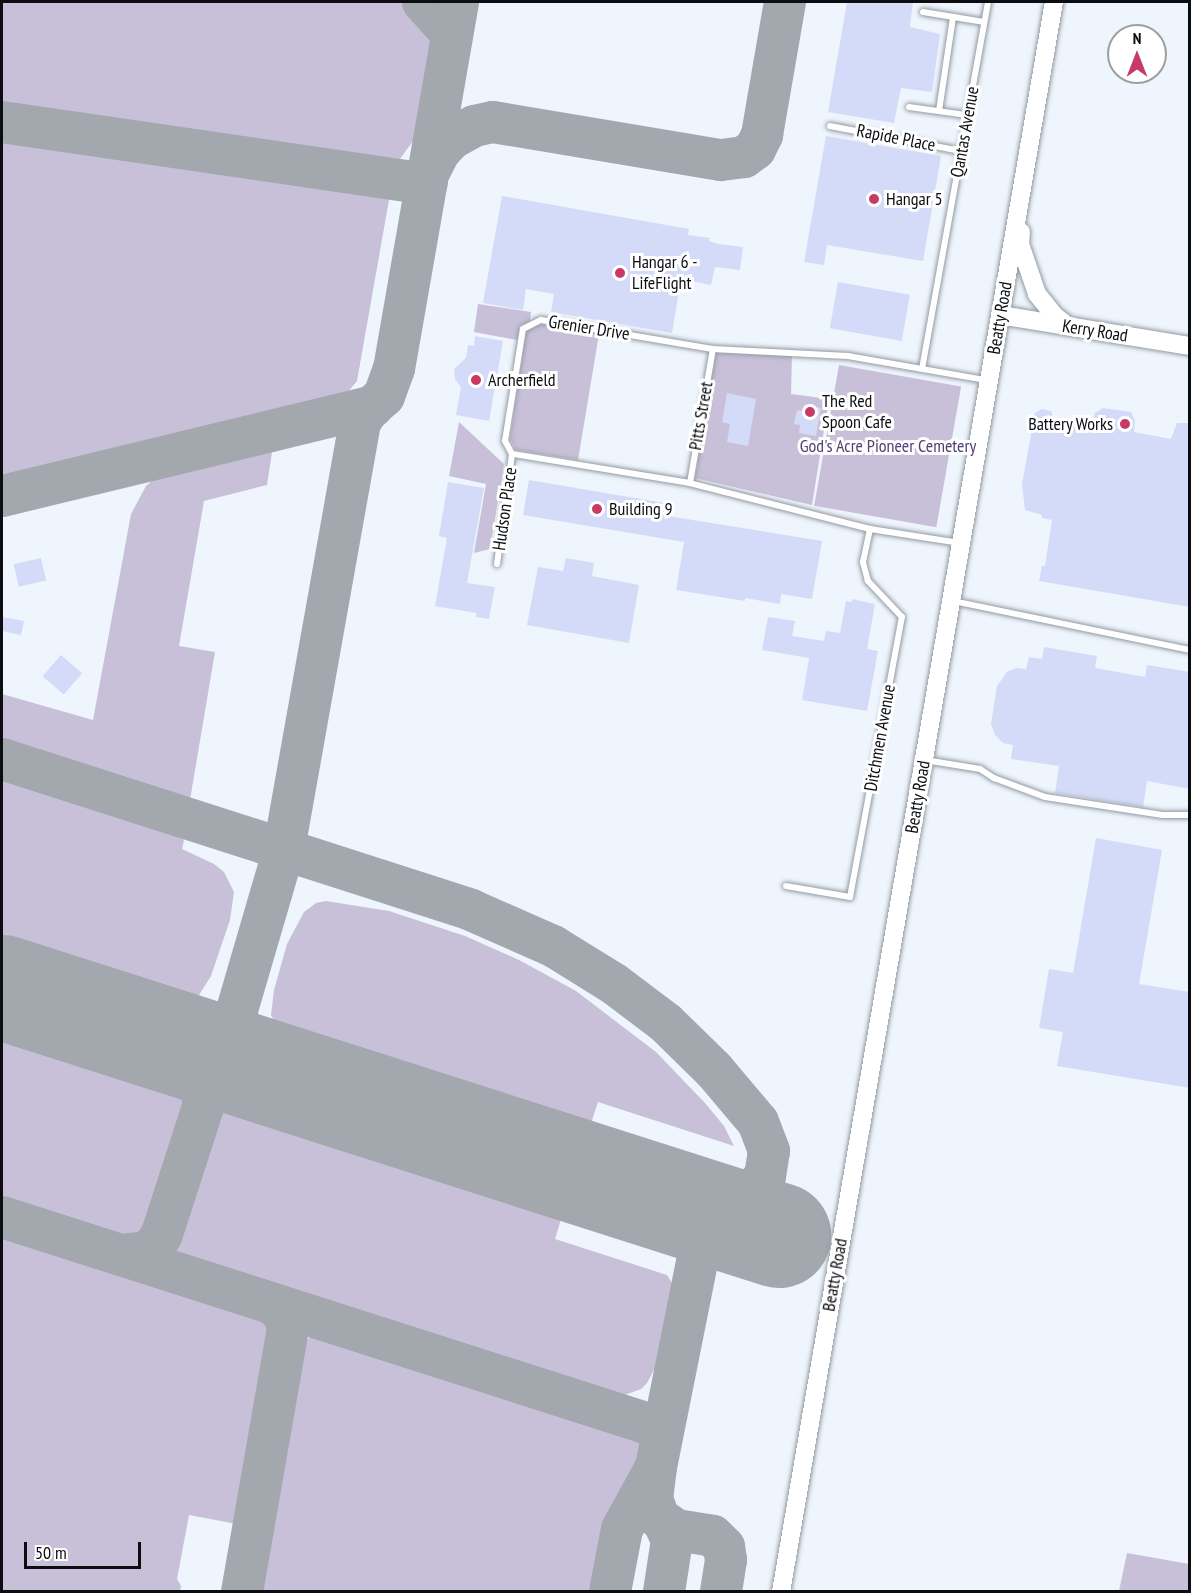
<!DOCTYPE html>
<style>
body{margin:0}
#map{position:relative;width:1191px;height:1593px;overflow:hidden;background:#eef5fd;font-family:"PT Sans Narrow",sans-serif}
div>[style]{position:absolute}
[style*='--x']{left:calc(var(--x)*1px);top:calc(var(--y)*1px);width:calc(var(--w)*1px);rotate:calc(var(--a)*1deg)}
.green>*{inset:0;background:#c7c0d8;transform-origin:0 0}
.taxiway>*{height:42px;margin:-21px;padding:0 21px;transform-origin:21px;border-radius:21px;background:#a2a8ae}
.runway>*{height:105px;margin:-52.5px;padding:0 52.5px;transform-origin:52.5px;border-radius:52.5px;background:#a2a8ae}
.building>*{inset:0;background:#d4dbf8;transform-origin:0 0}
.roads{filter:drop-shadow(0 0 2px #949aa1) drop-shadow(0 0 2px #949aa1)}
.lane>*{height:6px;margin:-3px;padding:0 3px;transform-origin:3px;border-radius:3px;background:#fff}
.secondary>*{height:18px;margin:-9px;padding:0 9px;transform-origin:9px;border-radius:9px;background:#fff}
.dots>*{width:16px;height:16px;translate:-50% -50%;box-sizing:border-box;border:3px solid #fff;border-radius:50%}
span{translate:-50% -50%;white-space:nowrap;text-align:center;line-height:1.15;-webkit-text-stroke:6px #fff;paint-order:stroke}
.street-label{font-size:18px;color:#0b0d10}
.poi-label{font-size:18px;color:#0b0d10}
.left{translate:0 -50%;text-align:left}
.right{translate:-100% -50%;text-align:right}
.park-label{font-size:18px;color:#514172}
.frame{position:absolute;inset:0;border:3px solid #0b0d10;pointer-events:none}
.north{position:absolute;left:1107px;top:24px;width:60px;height:60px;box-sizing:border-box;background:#fff;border:2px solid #9d9e9f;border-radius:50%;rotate:0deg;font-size:16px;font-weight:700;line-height:24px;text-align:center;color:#0b0d10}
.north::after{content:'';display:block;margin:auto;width:21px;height:27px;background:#c83a64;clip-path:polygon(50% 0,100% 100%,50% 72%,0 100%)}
.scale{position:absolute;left:24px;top:1542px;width:117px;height:27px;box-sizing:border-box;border:3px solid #0b0d10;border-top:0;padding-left:8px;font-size:18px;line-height:21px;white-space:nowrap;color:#0b0d10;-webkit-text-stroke:4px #fff;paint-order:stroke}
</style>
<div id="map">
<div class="green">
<div style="clip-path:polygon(2px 2px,443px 2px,420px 131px,395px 166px,357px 381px,342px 399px,2px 479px)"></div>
<div style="clip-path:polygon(478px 304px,531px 312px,530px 321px,520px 326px,517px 340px,474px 332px)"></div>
<div style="clip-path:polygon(541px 324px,599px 334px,578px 460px,516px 450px,510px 439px,526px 331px)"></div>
<div style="clip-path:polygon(716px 353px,792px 356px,791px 394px,829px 399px,812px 505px,695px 478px)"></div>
<div style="left:839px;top:365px;width:124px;height:143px;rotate:10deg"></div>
<div style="clip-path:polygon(459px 422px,504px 464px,490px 549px,474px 553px,486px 484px,449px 476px)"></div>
<div style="clip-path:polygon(273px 446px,267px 485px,204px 501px,179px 646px,215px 652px,190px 800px,182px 802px,2px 744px,2px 694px,93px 720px,131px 514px,146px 486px,161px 473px)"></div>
<div style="clip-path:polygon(2px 774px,168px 827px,184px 840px,182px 849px,214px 864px,224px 872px,234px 892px,230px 920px,211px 976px,199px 995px,194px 999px,182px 999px,180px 1004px,2px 947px)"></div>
<div style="clip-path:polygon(326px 901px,389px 911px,465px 936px,519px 960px,576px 991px,656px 1052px,705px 1103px,724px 1126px,734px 1146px,598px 1102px,587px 1136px,291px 1040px,276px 1024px,271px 1015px,274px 990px,287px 944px,304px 912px,316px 903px)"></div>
<div style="clip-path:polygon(2px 1025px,187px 1086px,187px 1110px,150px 1226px,138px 1244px,131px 1246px,2px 1205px)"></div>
<div style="clip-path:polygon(231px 1099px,565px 1206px,555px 1239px,667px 1275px,672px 1283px,657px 1364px,647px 1383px,641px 1389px,622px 1396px,592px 1394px,178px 1261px,175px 1252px,176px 1237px,214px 1120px,219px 1109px)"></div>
<div style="clip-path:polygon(2px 1229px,265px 1312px,274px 1322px,273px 1347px,242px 1525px,189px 1515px,177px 1579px,181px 1586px,180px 1591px,2px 1591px)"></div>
<div style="clip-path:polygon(318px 1333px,641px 1432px,641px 1467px,635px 1484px,614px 1522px,600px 1591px,254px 1591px,295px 1363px,300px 1346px,312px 1335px)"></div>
<div style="clip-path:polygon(1127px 1553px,1189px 1564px,1189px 1591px,1119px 1591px)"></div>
</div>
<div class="taxiway">
<div style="--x:423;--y:2;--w:43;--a:47.8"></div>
<div style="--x:2;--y:122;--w:429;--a:8.3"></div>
<div style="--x:429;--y:172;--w:22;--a:-63"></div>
<div style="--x:439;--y:152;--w:18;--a:-47"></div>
<div style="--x:451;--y:139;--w:26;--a:-29"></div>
<div style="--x:474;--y:126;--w:19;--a:-12"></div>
<div style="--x:493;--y:122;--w:231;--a:9.5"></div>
<div style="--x:721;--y:160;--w:23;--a:-7"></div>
<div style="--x:744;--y:157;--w:14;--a:-36"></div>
<div style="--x:755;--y:149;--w:16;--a:-63"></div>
<div style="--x:762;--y:135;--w:135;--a:-80.2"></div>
<div style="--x:2;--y:496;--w:382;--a:-13.6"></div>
<div style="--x:2;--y:759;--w:493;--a:17.8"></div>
<div style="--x:471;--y:910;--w:90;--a:23.7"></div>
<div style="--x:553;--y:946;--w:70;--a:31.7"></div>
<div style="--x:613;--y:983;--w:66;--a:37"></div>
<div style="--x:666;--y:1023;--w:67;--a:44.4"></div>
<div style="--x:714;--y:1070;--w:68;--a:49.8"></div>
<div style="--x:758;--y:1122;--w:31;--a:69"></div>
<div style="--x:769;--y:1151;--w:25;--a:99"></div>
<div style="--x:765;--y:1176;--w:28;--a:129"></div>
<div style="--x:747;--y:1198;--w:41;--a:147.8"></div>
<div style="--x:712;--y:1220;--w:20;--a:120"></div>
<div style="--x:702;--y:1237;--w:235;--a:101.3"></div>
<div style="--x:656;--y:1467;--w:71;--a:118.7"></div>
<div style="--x:622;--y:1529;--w:64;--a:100.8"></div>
<div style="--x:33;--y:997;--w:147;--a:18.7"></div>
<div style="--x:172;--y:1044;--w:28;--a:38"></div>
<div style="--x:194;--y:1061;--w:21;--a:65"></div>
<div style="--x:203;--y:1080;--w:27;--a:90"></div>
<div style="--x:203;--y:1107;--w:133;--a:107.9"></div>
<div style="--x:162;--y:1234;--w:13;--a:122"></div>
<div style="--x:155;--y:1245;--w:11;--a:142"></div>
<div style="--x:146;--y:1252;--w:25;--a:173"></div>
<div style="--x:406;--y:1116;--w:149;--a:-161.2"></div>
<div style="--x:265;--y:1068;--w:26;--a:-140"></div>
<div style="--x:245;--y:1051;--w:18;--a:-117"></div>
<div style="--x:237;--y:1035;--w:18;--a:-96"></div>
<div style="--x:235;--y:1017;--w:175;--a:-73.7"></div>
<div style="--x:284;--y:849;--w:434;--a:-79.9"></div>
<div style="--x:360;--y:422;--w:14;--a:-56"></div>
<div style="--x:368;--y:410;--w:21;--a:-41"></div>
<div style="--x:384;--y:396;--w:29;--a:-70"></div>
<div style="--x:394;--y:369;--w:373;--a:-80.1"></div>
<div style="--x:557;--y:1164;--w:142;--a:16.8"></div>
<div style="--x:693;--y:1205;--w:9;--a:0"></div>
<div style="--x:702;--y:1205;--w:23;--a:-20"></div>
<div style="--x:724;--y:1197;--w:11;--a:0"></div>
<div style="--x:735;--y:1197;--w:24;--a:17"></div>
<div style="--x:758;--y:1204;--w:11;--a:63"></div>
<div style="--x:763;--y:1214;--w:11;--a:85"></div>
<div style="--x:764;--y:1225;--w:19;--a:126"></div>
<div style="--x:753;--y:1240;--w:18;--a:167"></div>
<div style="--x:735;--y:1244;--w:17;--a:-147"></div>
<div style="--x:721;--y:1235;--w:21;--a:-118"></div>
<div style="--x:711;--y:1216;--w:52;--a:-161.9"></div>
<div style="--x:2;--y:1217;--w:676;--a:17.74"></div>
<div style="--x:646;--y:1423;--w:14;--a:34"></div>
<div style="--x:658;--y:1431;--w:11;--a:75"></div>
<div style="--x:656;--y:1467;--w:32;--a:97"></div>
<div style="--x:652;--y:1499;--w:20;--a:70"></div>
<div style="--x:659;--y:1518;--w:21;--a:35"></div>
<div style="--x:676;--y:1530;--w:37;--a:9"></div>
<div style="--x:713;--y:1536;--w:16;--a:45"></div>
<div style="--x:724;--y:1547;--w:13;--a:81"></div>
<div style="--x:726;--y:1560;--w:32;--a:99"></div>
<div style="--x:242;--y:1592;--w:268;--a:-80.1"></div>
<div style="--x:288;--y:1328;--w:14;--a:-107"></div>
<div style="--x:284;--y:1315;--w:13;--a:-132"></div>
<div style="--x:664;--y:1592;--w:53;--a:-81.3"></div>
<div style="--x:672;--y:1540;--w:19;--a:-115"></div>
</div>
<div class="runway">
<div style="--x:2;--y:987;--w:815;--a:17.72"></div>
</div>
<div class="building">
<div style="clip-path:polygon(847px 2px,913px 2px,910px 27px,940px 34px,932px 92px,901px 88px,894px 123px,828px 112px)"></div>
<div style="clip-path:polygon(826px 136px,941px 156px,923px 261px,827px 245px,824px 265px,804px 262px)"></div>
<div style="clip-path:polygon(502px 196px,689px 229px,688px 235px,710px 238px,709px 241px,718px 244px,743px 247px,740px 270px,715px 267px,711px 285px,681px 279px,672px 333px,551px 312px,554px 294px,526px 289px,523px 310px,483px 303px)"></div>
<div style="left:838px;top:282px;width:73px;height:47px;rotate:10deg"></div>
<div style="clip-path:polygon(475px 336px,503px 341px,489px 421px,456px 415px,461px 387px,455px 379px,454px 369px,466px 358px,468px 345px,474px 346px)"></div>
<div style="clip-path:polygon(727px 393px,756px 399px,748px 446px,727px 442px,730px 424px,722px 422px)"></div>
<div style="clip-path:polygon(804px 405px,821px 408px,816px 436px,799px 433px,800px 425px,794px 424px,797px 410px,803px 411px)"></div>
<div style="clip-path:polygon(1103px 408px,1131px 412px,1135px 421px,1134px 432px,1171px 439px,1177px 423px,1190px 423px,1190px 607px,1039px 581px,1042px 566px,1045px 566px,1052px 520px,1042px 518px,1042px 515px,1025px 510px,1022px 484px,1035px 413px,1042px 409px,1051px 411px,1055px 419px,1091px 426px,1095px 413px)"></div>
<div style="clip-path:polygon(529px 480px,670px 504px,668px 516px,822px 541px,812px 599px,781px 594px,780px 604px,745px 598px,745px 601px,676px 590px,684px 542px,523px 515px)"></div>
<div style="clip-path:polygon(448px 482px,484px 488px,467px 583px,495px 587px,489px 619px,476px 617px,476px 613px,435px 606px,447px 538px,439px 536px)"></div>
<div style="left:41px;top:558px;width:23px;height:28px;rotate:77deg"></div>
<div style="clip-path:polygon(566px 558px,594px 563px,592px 576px,639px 585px,629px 643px,527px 625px,538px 567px,563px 571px)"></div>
<div style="clip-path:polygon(852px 599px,875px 604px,867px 649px,878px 651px,867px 711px,802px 700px,809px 658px,762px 650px,768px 617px,795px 621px,792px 636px,824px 641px,826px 631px,840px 633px,846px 601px,851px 602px)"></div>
<div style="clip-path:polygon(2px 617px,24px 621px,21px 635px,2px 631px)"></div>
<div style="clip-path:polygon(1044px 647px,1097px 656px,1095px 668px,1145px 677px,1147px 665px,1190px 672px,1190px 789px,1147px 781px,1143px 807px,1055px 793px,1059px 766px,1011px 759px,1013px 745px,1003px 743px,995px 735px,991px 724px,997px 686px,1007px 672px,1016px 668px,1026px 669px,1029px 657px,1042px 659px)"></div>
<div style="left:61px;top:655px;width:28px;height:28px;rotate:41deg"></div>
<div style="clip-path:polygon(1096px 838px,1162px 850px,1139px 984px,1190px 992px,1190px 1088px,1057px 1066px,1063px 1032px,1039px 1028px,1049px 969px,1073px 973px)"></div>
</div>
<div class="roads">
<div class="lane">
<div style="--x:923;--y:12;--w:62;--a:9.3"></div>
<div style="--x:909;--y:107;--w:59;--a:7.9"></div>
<div style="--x:939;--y:111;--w:95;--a:-81.5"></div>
<div style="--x:830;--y:126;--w:133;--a:10.8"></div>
<div style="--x:922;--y:369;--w:373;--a:-79.8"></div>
<div style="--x:690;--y:483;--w:136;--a:-80.3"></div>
<div style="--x:960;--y:543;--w:91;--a:-171.2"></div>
<div style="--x:870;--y:529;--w:186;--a:-165.7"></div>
<div style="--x:690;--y:483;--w:180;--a:-170.7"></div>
<div style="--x:512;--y:454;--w:15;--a:-118"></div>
<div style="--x:505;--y:441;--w:113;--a:-80.9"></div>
<div style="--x:523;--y:329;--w:20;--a:-27"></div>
<div style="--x:541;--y:320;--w:174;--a:9.6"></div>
<div style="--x:713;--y:349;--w:135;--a:3"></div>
<div style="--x:848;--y:356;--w:140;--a:9.9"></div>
<div style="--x:497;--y:564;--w:111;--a:-82.2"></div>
<div style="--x:953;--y:601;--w:242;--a:11.7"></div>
<div style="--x:925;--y:760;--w:56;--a:9.3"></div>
<div style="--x:980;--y:769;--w:17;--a:33"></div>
<div style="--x:994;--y:778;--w:54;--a:20.4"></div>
<div style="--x:1045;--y:797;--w:119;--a:8.7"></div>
<div style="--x:1163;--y:815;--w:27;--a:0"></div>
<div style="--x:786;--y:886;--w:65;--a:9.8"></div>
<div style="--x:850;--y:897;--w:285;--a:-79.5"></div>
<div style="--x:902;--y:617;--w:50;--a:-133.4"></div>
<div style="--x:868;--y:581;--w:20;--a:-105"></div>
<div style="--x:863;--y:562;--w:34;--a:-78"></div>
</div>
<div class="secondary">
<div style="--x:1021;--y:232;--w:12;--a:95"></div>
<div style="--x:1020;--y:244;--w:53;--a:71.2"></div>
<div style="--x:1037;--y:294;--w:28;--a:51"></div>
<div style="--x:1055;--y:316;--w:16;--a:38"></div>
<div style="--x:1000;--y:315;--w:193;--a:9.3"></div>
<div style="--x:781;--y:1592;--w:1613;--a:-80.26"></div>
</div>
</div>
<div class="dots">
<div style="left:874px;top:199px;background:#c83a64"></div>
<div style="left:620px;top:273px;background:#c83a64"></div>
<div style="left:476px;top:380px;background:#c83a64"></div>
<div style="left:810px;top:412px;background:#c83a64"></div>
<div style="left:1125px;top:424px;background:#c83a64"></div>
<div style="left:597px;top:509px;background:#c83a64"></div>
</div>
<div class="street-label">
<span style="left:965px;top:132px;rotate:-80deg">Qantas Avenue</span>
<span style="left:896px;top:138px;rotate:11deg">Rapide Place</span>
<span style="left:1000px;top:318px;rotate:-80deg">Beatty Road</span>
<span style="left:589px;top:328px;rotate:9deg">Grenier Drive</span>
<span style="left:1095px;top:331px;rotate:9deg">Kerry Road</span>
<span style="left:701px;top:416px;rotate:-80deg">Pitts Street</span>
<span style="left:505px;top:509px;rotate:-82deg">Hudson Place</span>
<span style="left:880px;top:738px;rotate:-80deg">Ditchmen Avenue</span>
<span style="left:918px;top:797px;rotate:-80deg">Beatty Road</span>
<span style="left:835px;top:1275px;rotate:-80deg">Beatty Road</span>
</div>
<div class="poi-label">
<span class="left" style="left:886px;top:199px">Hangar 5</span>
<span class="left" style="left:632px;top:273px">Hangar 6 -<br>LifeFlight</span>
<span class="left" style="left:488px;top:380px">Archerfield</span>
<span class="left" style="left:822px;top:412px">The Red<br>Spoon Cafe</span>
<span class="right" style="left:1113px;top:424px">Battery Works</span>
<span class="left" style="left:609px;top:509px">Building 9</span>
</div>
<div class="park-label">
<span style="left:888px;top:446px">God's Acre Pioneer Cemetery</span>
</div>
<div class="frame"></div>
<div class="north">N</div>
<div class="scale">50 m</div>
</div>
